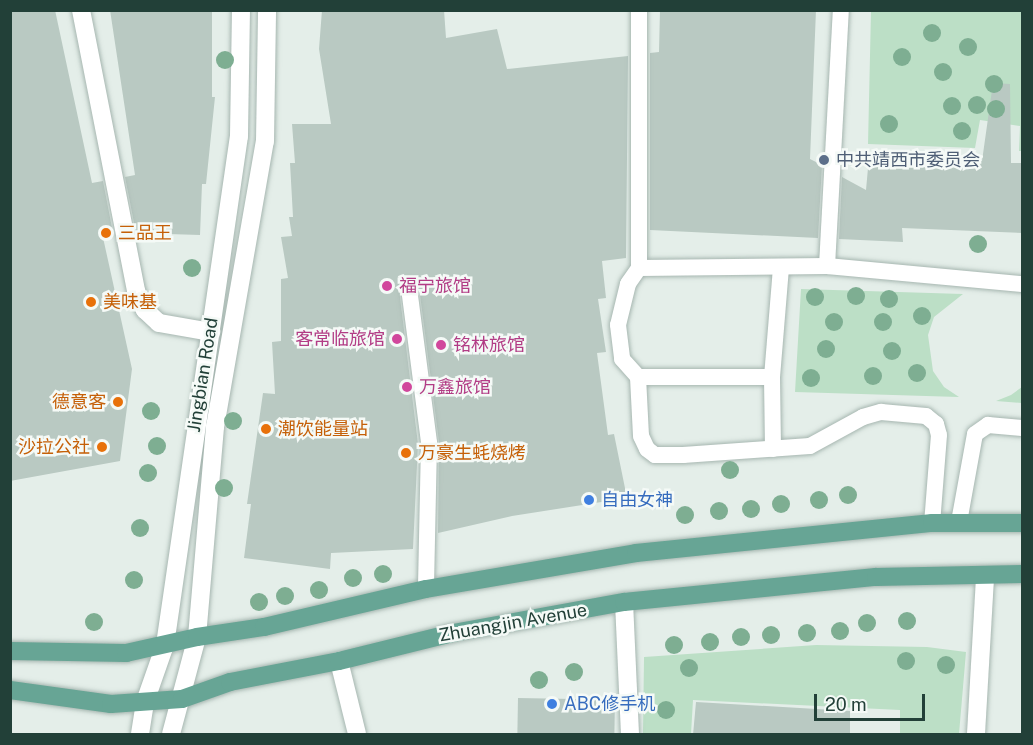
<!DOCTYPE html>
<meta charset="utf-8">
<style>
body{margin:0}
#map{position:relative;width:1033px;height:745px;overflow:hidden;background:#e4eee9;font-family:"Public Sans","Noto Sans SC",sans-serif}
div>[style]{position:absolute}
[style*='--x']{left:calc(var(--x)*1px);top:calc(var(--y)*1px);width:calc(var(--w)*1px);rotate:calc(var(--a)*1deg)}
.green>*{inset:0;background:#bcdfc6}
.building>*{inset:0;background:#b9c9c2;transform-origin:0 0}
.roads{filter:drop-shadow(0 0 2px #a6b6b0) drop-shadow(0 0 2px #a6b6b0)}
.lane>*{height:16px;margin:-8px;padding:0 8px;transform-origin:8px;border-radius:8px;background:#fff}
.street>*{height:18px;margin:-9px;padding:0 9px;transform-origin:9px;border-radius:9px;background:#fff}
.secondary>*{height:18px;margin:-9px;padding:0 9px;transform-origin:9px;border-radius:9px;background:#fff}
.primary>*{height:18px;margin:-9px;padding:0 9px;transform-origin:9px;border-radius:9px;background:#67a595}
.trees>*{width:18px;height:18px;margin:-9px;border-radius:50%;background:#7eae92}
.dots>*{width:16px;height:16px;translate:-50% -50%;box-sizing:border-box;border:3px solid #f5faf7;border-radius:50%}
span{translate:-50% -50%;white-space:nowrap;text-align:center;line-height:1.15;-webkit-text-stroke:5px #f5faf7;paint-order:stroke}
.service-label{font-size:18px;color:#4e5e75}
.left{translate:0 -50%;text-align:left}
.food-label{font-size:18px;color:#c56008}
.right{translate:-100% -50%;text-align:right}
.hotel-label{font-size:18px;color:#b23c85}
.street-label{font-size:18px;color:#224038}
.shop-label{font-size:18px;color:#366cbe}
.frame{position:absolute;inset:0;border:12px solid #224038;pointer-events:none}
.scale{position:absolute;left:814px;top:694px;width:111px;height:27px;box-sizing:border-box;border:3px solid #224038;border-top:0;padding-left:8px;font-size:18px;line-height:21px;white-space:nowrap;color:#224038;-webkit-text-stroke:4px #f5faf7;paint-order:stroke}
</style>
<div id="map">
<div class="green">
<div style="clip-path:polygon(871px 11px,1022px 11px,1022px 151px,1019px 151px,1020px 126px,980px 120px,975px 148px,868px 144px)"></div>
<div style="clip-path:polygon(801px 289px,963px 294px,934px 317px,928px 335px,933px 371px,944px 387px,959px 397px,795px 392px)"></div>
<div style="clip-path:polygon(1022px 387px,1022px 403px,996px 401px,1011px 395px)"></div>
<div style="clip-path:polygon(816px 645px,927px 647px,966px 652px,959px 734px,900px 734px,900px 710px,693px 700px,691px 734px,643px 734px,644px 657px)"></div>
</div>
<div class="building">
<div style="clip-path:polygon(10px 10px,55px 10px,92px 183px,103px 181px,113px 233px,102px 233px,132px 369px,120px 461px,10px 481px)"></div>
<div style="clip-path:polygon(110px 10px,212px 10px,212px 97px,215px 97px,206px 184px,202px 184px,200px 235px,136px 233px,125px 177px,135px 175px)"></div>
<div style="clip-path:polygon(322px 10px,444px 10px,446px 38px,497px 29px,507px 69px,628px 56px,626px 258px,602px 261px,606px 298px,598px 299px,606px 352px,597px 353px,608px 435px,614px 434px,627px 498px,512px 516px,438px 533px,439px 442px,419px 287px,414px 279px,407px 278px,399px 289px,418px 444px,413px 549px,331px 553px,330px 569px,244px 558px,251px 504px,247px 504px,263px 393px,275px 394px,272px 342px,281px 341px,281px 279px,288px 278px,281px 237px,292px 236px,289px 217px,293px 217px,290px 163px,295px 163px,292px 124px,331px 124px,319px 49px)"></div>
<div style="clip-path:polygon(660px 10px,816px 10px,810px 159px,822px 165px,818px 238px,650px 230px,650px 53px,659px 52px)"></div>
<div style="clip-path:polygon(993px 83px,1010px 84px,1011px 163px,1023px 163px,1023px 233px,902px 228px,903px 242px,839px 239px,842px 177px,866px 190px,869px 157px,982px 161px)"></div>
<div style="left:518px;top:698px;width:97px;height:37px;rotate:1deg"></div>
<div style="clip-path:polygon(696px 702px,850px 711px,850px 735px,693px 735px)"></div>
</div>
<div class="roads">
<div class="lane">
<div style="--x:639;--y:10;--w:258;--a:90"></div>
<div style="--x:639;--y:268;--w:19;--a:125"></div>
<div style="--x:628;--y:284;--w:42;--a:103.7"></div>
<div style="--x:618;--y:325;--w:34;--a:83"></div>
<div style="--x:622;--y:359;--w:24;--a:48"></div>
<div style="--x:638;--y:377;--w:59;--a:87.1"></div>
<div style="--x:641;--y:436;--w:14;--a:65"></div>
<div style="--x:647;--y:449;--w:10;--a:37"></div>
<div style="--x:655;--y:455;--w:28;--a:0"></div>
<div style="--x:683;--y:455;--w:127;--a:-4.1"></div>
<div style="--x:810;--y:446;--w:60;--a:-28.7"></div>
<div style="--x:863;--y:417;--w:19;--a:-16"></div>
<div style="--x:881;--y:412;--w:45;--a:5.1"></div>
<div style="--x:926;--y:416;--w:13;--a:39"></div>
<div style="--x:936;--y:424;--w:11;--a:75"></div>
<div style="--x:939;--y:435;--w:88;--a:94.5"></div>
<div style="--x:827;--y:266;--w:256;--a:-86.9"></div>
<div style="--x:639;--y:268;--w:188;--a:-0.6"></div>
<div style="--x:827;--y:266;--w:196;--a:5.3"></div>
<div style="--x:409;--y:288;--w:156;--a:82.6"></div>
<div style="--x:429;--y:443;--w:146;--a:91.2"></div>
<div style="--x:638;--y:377;--w:134;--a:0"></div>
<div style="--x:773;--y:449;--w:72;--a:-90.8"></div>
<div style="--x:772;--y:377;--w:109;--a:-85.3"></div>
<div style="--x:959;--y:522;--w:89;--a:-79.7"></div>
<div style="--x:975;--y:434;--w:16;--a:-35"></div>
<div style="--x:988;--y:425;--w:34;--a:5"></div>
</div>
<div class="street">
<div style="--x:81;--y:10;--w:286;--a:78.9"></div>
<div style="--x:136;--y:291;--w:21;--a:65"></div>
<div style="--x:145;--y:310;--w:19;--a:43"></div>
<div style="--x:159;--y:323;--w:53;--a:9.8"></div>
<div style="--x:624;--y:602;--w:132;--a:87.4"></div>
<div style="--x:339;--y:661;--w:75;--a:76.1"></div>
<div style="--x:976;--y:734;--w:158;--a:-86.7"></div>
</div>
<div class="secondary">
<div style="--x:140;--y:734;--w:32;--a:-81"></div>
<div style="--x:145;--y:702;--w:60;--a:-70.7"></div>
<div style="--x:165;--y:645;--w:514;--a:-81.73"></div>
<div style="--x:239;--y:136;--w:126;--a:-89.1"></div>
<div style="--x:171;--y:734;--w:100;--a:-75"></div>
<div style="--x:197;--y:637;--w:211;--a:-85.1"></div>
<div style="--x:215;--y:427;--w:290;--a:-80.1"></div>
<div style="--x:265;--y:141;--w:131;--a:-89.1"></div>
</div>
<div class="primary">
<div style="--x:10;--y:651;--w:116;--a:1"></div>
<div style="--x:126;--y:653;--w:73;--a:-12.7"></div>
<div style="--x:197;--y:637;--w:68;--a:-8.5"></div>
<div style="--x:264;--y:627;--w:166;--a:-13.2"></div>
<div style="--x:426;--y:589;--w:213;--a:-9.7"></div>
<div style="--x:636;--y:553;--w:298;--a:-5.8"></div>
<div style="--x:932;--y:523;--w:90;--a:0"></div>
<div style="--x:10;--y:690;--w:102;--a:7.9"></div>
<div style="--x:111;--y:704;--w:71;--a:-4"></div>
<div style="--x:182;--y:699;--w:51;--a:-19.5"></div>
<div style="--x:230;--y:682;--w:111;--a:-10.9"></div>
<div style="--x:339;--y:661;--w:117;--a:-13.8"></div>
<div style="--x:453;--y:633;--w:174;--a:-10.3"></div>
<div style="--x:624;--y:602;--w:253;--a:-5.7"></div>
<div style="--x:876;--y:577;--w:146;--a:-1.2"></div>
</div>
</div>
<div class="trees">
<div style="left:932px;top:33px"></div>
<div style="left:968px;top:47px"></div>
<div style="left:902px;top:57px"></div>
<div style="left:225px;top:60px"></div>
<div style="left:943px;top:72px"></div>
<div style="left:994px;top:84px"></div>
<div style="left:977px;top:105px"></div>
<div style="left:952px;top:106px"></div>
<div style="left:996px;top:109px"></div>
<div style="left:889px;top:124px"></div>
<div style="left:962px;top:131px"></div>
<div style="left:978px;top:244px"></div>
<div style="left:192px;top:268px"></div>
<div style="left:856px;top:296px"></div>
<div style="left:815px;top:297px"></div>
<div style="left:889px;top:299px"></div>
<div style="left:922px;top:316px"></div>
<div style="left:834px;top:322px"></div>
<div style="left:883px;top:322px"></div>
<div style="left:826px;top:349px"></div>
<div style="left:892px;top:351px"></div>
<div style="left:917px;top:373px"></div>
<div style="left:873px;top:376px"></div>
<div style="left:811px;top:378px"></div>
<div style="left:151px;top:411px"></div>
<div style="left:233px;top:421px"></div>
<div style="left:157px;top:446px"></div>
<div style="left:730px;top:470px"></div>
<div style="left:148px;top:473px"></div>
<div style="left:224px;top:488px"></div>
<div style="left:848px;top:495px"></div>
<div style="left:819px;top:500px"></div>
<div style="left:781px;top:504px"></div>
<div style="left:751px;top:509px"></div>
<div style="left:719px;top:511px"></div>
<div style="left:685px;top:515px"></div>
<div style="left:140px;top:528px"></div>
<div style="left:383px;top:574px"></div>
<div style="left:353px;top:578px"></div>
<div style="left:134px;top:580px"></div>
<div style="left:319px;top:590px"></div>
<div style="left:285px;top:596px"></div>
<div style="left:259px;top:602px"></div>
<div style="left:907px;top:621px"></div>
<div style="left:94px;top:622px"></div>
<div style="left:867px;top:623px"></div>
<div style="left:840px;top:631px"></div>
<div style="left:807px;top:633px"></div>
<div style="left:771px;top:635px"></div>
<div style="left:741px;top:637px"></div>
<div style="left:710px;top:642px"></div>
<div style="left:674px;top:645px"></div>
<div style="left:906px;top:661px"></div>
<div style="left:946px;top:665px"></div>
<div style="left:689px;top:668px"></div>
<div style="left:574px;top:672px"></div>
<div style="left:539px;top:680px"></div>
<div style="left:666px;top:710px"></div>
</div>
<div class="dots">
<div style="left:824px;top:160px;background:#5c6f8a"></div>
<div style="left:106px;top:233px;background:#e8710a"></div>
<div style="left:387px;top:286px;background:#d1479c"></div>
<div style="left:91px;top:302px;background:#e8710a"></div>
<div style="left:397px;top:339px;background:#d1479c"></div>
<div style="left:441px;top:345px;background:#d1479c"></div>
<div style="left:407px;top:387px;background:#d1479c"></div>
<div style="left:118px;top:402px;background:#e8710a"></div>
<div style="left:266px;top:429px;background:#e8710a"></div>
<div style="left:102px;top:447px;background:#e8710a"></div>
<div style="left:406px;top:453px;background:#e8710a"></div>
<div style="left:589px;top:500px;background:#3f7fe0"></div>
<div style="left:552px;top:704px;background:#3f7fe0"></div>
</div>
<div class="service-label">
<span class="left" style="left:836px;top:160px">中共靖西市委员会</span>
</div>
<div class="food-label">
<span class="left" style="left:118px;top:233px">三品王</span>
<span class="left" style="left:103px;top:302px">美味基</span>
<span class="right" style="left:106px;top:402px">德意客</span>
<span class="left" style="left:278px;top:429px">潮饮能量站</span>
<span class="right" style="left:90px;top:447px">沙拉公社</span>
<span class="left" style="left:418px;top:453px">万豪生蚝烧烤</span>
</div>
<div class="hotel-label">
<span class="left" style="left:399px;top:286px">福宁旅馆</span>
<span class="right" style="left:385px;top:339px">客常临旅馆</span>
<span class="left" style="left:453px;top:345px">铭林旅馆</span>
<span class="left" style="left:419px;top:387px">万鑫旅馆</span>
</div>
<div class="street-label">
<span style="left:203px;top:375px;rotate:-81deg">Jingbian Road</span>
<span style="left:513px;top:623px;rotate:-10deg">Zhuangjin Avenue</span>
</div>
<div class="shop-label">
<span class="left" style="left:601px;top:500px">自由女神</span>
<span class="left" style="left:564px;top:704px">ABC修手机</span>
</div>
<div class="frame"></div>
<div class="scale">20 m</div>
</div>
